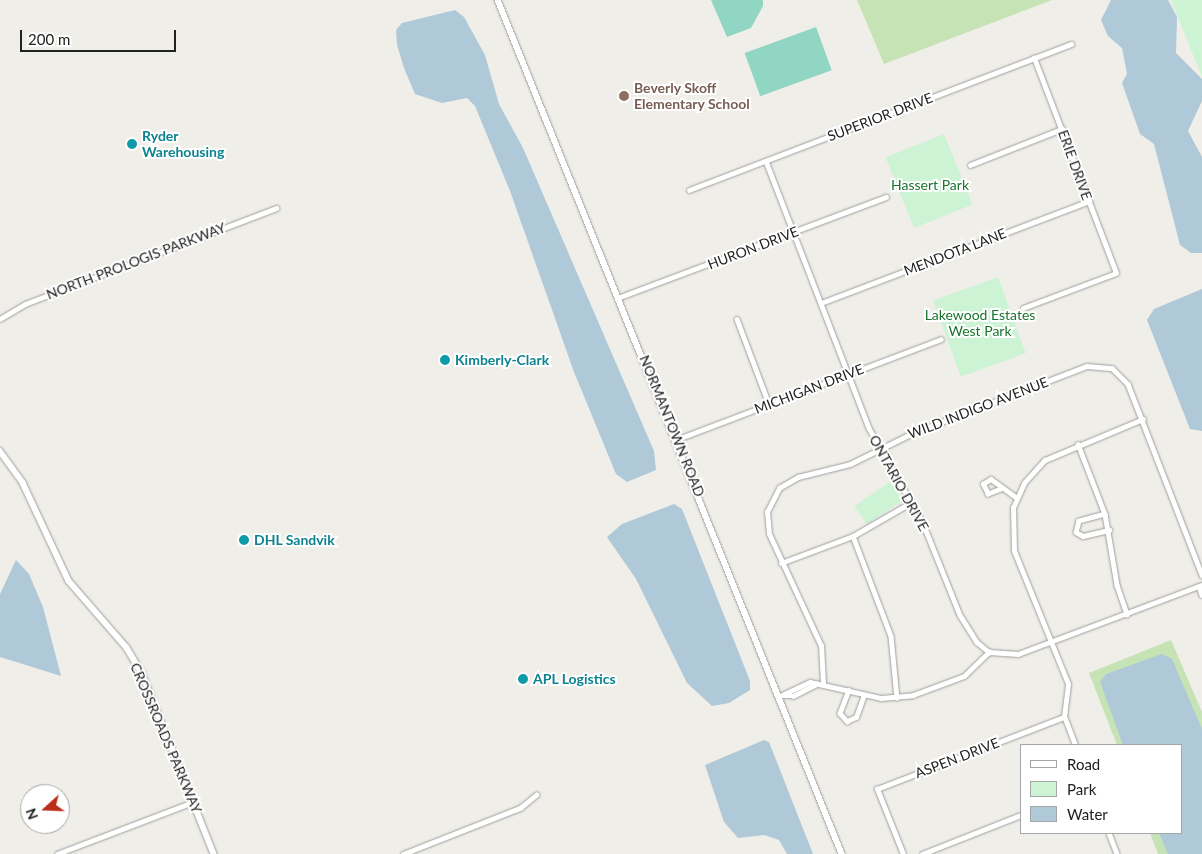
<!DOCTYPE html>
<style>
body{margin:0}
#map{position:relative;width:1202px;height:854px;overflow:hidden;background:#f0eee8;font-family:Lato,sans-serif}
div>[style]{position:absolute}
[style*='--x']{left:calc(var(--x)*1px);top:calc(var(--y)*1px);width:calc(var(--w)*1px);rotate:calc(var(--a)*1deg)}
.grass>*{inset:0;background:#c6e3b5}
.park>*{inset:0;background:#ccf3d4;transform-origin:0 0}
.pitch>*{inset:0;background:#91d5c3;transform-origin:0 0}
.water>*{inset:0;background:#afc9d8}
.roads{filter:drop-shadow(0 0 1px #9e9e9e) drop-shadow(0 0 1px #9e9e9e)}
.minor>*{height:4.5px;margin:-2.25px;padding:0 2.25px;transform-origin:2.25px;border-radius:2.25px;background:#fff}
.tertiary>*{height:5.5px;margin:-2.75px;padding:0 2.75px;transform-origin:2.75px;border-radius:2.75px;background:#fff}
.dots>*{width:14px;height:14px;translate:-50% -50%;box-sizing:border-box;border:2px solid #fff;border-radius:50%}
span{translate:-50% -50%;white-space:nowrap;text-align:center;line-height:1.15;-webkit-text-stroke:4px #fff;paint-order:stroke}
.education-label{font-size:14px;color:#785e54;font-weight:700}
.left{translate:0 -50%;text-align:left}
.street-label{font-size:14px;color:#212121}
.culture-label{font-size:14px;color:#0d838f;font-weight:700}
.park-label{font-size:14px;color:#1a732d}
.legend{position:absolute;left:1020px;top:744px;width:162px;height:90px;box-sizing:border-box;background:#fff;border:1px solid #a6a6a6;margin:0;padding:6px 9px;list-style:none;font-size:15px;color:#212121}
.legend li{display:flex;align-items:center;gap:10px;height:25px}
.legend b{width:25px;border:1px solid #a6a6a6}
.north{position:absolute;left:20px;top:784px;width:50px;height:50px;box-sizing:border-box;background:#fff;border:1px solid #a6a6a6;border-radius:50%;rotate:250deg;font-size:14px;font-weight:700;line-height:20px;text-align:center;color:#212121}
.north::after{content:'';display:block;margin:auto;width:18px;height:22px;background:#b82e1a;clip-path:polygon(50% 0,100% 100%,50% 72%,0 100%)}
.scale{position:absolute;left:20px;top:30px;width:156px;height:22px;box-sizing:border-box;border:2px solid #212121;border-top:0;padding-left:6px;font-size:15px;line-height:18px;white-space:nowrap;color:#212121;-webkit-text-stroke:4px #fff;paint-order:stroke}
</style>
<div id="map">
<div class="grass">
<div style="clip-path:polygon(857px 0,1052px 0,884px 64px)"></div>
<div style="clip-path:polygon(1171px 640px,1202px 712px,1202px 854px,1158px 854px,1150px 833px,1181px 833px,1181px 745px,1117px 745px,1089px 673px)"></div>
</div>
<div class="park">
<div style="clip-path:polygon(1171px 0,1202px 0,1202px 77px)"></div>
<div style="left:944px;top:134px;width:76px;height:63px;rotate:68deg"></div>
<div style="left:998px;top:277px;width:81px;height:69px;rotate:70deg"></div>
<div style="left:890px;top:482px;width:22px;height:43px;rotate:56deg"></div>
</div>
<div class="pitch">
<div style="clip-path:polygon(711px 0,763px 0,763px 6px,751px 28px,727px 37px)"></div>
<div style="left:816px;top:27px;width:46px;height:76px;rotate:70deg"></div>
</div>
<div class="water">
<div style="clip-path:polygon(1111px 0,1168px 0,1177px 17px,1176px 53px,1202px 79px,1202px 101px,1188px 131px,1202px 157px,1202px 253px,1191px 253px,1180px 245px,1154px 144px,1140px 134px,1122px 83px,1127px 74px,1122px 48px,1108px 36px,1101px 20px)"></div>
<div style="clip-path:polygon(455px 10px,464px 17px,485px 55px,499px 104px,523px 148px,654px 451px,656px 470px,627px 482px,616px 474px,574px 372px,510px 191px,475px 106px,467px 98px,442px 103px,415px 94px,404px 68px,397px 45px,396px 30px,402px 23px)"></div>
<div style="clip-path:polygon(1202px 289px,1202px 431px,1190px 429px,1147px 320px,1154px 309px)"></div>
<div style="clip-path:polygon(674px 504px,682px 509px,750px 681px,750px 690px,729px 703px,712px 706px,687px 683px,636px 579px,607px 537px,622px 524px)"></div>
<div style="clip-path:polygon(16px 560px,29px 574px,43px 607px,61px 676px,0 657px,0 594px)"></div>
<div style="clip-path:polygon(1162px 654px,1172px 659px,1202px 729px,1202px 854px,1168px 854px,1159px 833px,1181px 833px,1181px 745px,1123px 745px,1100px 682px,1106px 674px)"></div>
<div style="clip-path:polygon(764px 740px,769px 742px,813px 854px,787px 854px,779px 840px,764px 835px,738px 838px,724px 822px,705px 765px)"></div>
</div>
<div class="roads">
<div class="minor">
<div style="--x:766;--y:161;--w:286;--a:68.9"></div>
<div style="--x:869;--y:428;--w:109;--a:60.4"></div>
<div style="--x:923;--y:523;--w:99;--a:68.1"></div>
<div style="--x:960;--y:615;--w:32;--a:58"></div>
<div style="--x:977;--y:642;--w:16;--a:40"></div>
<div style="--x:989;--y:652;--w:29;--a:4"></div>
<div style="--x:1018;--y:654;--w:197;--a:-20.6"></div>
<div style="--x:970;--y:165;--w:99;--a:-21.4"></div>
<div style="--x:689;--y:190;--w:409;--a:-20.9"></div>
<div style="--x:620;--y:297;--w:284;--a:-20.6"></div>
<div style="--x:821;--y:303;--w:287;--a:-20.8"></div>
<div style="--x:1023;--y:308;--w:99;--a:-20.6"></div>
<div style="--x:1116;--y:273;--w:230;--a:-110.9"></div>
<div style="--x:0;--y:319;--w:29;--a:-31"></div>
<div style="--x:25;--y:304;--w:269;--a:-20.9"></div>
<div style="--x:737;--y:319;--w:91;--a:69.4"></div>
<div style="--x:678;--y:439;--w:281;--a:-20.8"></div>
<div style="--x:1078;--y:444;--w:75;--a:68.9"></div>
<div style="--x:1105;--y:514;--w:72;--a:80.4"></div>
<div style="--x:1117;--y:585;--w:31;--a:71"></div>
<div style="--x:1001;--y:489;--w:14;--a:159"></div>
<div style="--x:988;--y:494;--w:11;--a:-117"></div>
<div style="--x:983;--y:484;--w:9;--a:-32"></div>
<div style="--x:991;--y:479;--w:31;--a:36"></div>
<div style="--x:1105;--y:514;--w:27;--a:165"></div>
<div style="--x:1079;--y:521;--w:11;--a:105"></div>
<div style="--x:1076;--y:532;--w:8;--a:30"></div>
<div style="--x:1083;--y:536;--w:27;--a:-13"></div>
<div style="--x:853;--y:536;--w:107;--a:69.2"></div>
<div style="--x:891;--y:636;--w:62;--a:84.5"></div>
<div style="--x:781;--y:563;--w:77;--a:-20.6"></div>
<div style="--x:853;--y:536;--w:68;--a:-30"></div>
<div style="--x:1199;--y:586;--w:9;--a:72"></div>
<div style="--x:823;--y:683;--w:37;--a:-93"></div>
<div style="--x:821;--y:646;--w:123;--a:-114.9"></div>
<div style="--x:769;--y:534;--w:22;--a:-95"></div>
<div style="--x:767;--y:512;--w:27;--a:-63"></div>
<div style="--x:779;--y:488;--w:22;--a:-30"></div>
<div style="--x:798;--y:477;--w:54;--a:-14"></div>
<div style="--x:850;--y:464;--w:70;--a:-26.2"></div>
<div style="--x:913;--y:433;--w:186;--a:-21.1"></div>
<div style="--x:1087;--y:366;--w:25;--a:5"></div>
<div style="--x:1112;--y:368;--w:23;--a:45"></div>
<div style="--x:1128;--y:384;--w:205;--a:68.8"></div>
<div style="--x:849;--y:690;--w:25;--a:111"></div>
<div style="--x:840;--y:713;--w:11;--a:49"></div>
<div style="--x:847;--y:721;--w:10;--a:-24"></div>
<div style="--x:856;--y:717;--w:23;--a:-70"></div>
<div style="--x:780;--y:696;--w:33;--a:-25"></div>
<div style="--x:810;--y:682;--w:73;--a:12.7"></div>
<div style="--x:881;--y:698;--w:32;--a:-5"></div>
<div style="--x:913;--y:695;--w:54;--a:-20.4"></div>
<div style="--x:964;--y:676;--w:35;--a:-44"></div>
<div style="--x:782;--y:696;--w:11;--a:0"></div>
<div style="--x:793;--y:696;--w:27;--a:-27"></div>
<div style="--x:1075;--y:745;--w:30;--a:-111"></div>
<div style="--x:1064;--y:717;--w:33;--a:-83"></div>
<div style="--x:1068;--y:684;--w:144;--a:-112.1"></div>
<div style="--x:1014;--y:551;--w:43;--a:-91.3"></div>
<div style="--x:1013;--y:508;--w:27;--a:-66"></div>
<div style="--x:1024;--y:483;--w:31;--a:-48"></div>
<div style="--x:1045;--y:460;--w:106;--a:-22.7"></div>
<div style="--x:1109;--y:833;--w:22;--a:69"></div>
<div style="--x:57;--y:854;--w:146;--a:-20.9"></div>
<div style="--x:403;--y:854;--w:126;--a:-21.5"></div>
<div style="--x:520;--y:808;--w:21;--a:-39"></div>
<div style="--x:903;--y:854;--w:70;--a:-111.8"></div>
<div style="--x:877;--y:789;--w:200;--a:-21.1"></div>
<div style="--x:922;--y:854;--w:106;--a:-21.5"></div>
</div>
<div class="tertiary">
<div style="--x:498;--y:0;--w:921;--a:68.06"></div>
<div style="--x:0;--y:451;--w:39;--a:54"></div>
<div style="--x:23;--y:483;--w:108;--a:64.9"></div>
<div style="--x:69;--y:581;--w:89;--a:49.1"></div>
<div style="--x:127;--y:648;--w:29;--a:59"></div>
<div style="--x:142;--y:673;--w:195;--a:68.3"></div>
</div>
</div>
<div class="dots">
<div style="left:624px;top:96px;background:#8d6e63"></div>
<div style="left:132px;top:144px;background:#0f9aa8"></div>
<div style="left:445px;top:360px;background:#0f9aa8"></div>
<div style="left:244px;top:540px;background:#0f9aa8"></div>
<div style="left:523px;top:679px;background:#0f9aa8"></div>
</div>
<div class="education-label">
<span class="left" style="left:634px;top:96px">Beverly Skoff<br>Elementary School</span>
</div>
<div class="street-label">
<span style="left:880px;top:117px;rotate:-21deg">SUPERIOR DRIVE</span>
<span style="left:1075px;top:165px;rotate:70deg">ERIE DRIVE</span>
<span style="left:753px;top:248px;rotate:-21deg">HURON DRIVE</span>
<span style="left:955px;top:252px;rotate:-21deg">MENDOTA LANE</span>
<span style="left:136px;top:261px;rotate:-21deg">NORTH PROLOGIS PARKWAY</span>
<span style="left:809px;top:389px;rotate:-21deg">MICHIGAN DRIVE</span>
<span style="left:978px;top:408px;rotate:-21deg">WILD INDIGO AVENUE</span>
<span style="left:672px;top:426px;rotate:68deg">NORMANTOWN ROAD</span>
<span style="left:899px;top:483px;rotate:61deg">ONTARIO DRIVE</span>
<span style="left:166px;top:738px;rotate:67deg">CROSSROADS PARKWAY</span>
<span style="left:957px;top:758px;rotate:-21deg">ASPEN DRIVE</span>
</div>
<div class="culture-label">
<span class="left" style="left:142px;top:144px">Ryder<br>Warehousing</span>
<span class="left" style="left:455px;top:360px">Kimberly-Clark</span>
<span class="left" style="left:254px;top:540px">DHL Sandvik</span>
<span class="left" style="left:533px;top:679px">APL Logistics</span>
</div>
<div class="park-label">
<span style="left:930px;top:185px">Hassert Park</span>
<span style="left:980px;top:323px">Lakewood Estates<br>West Park</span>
</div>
<ul class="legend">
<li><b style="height:6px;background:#fff"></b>Road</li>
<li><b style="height:14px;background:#ccf3d4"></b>Park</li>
<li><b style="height:14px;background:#afc9d8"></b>Water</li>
</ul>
<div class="north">N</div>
<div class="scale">200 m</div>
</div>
